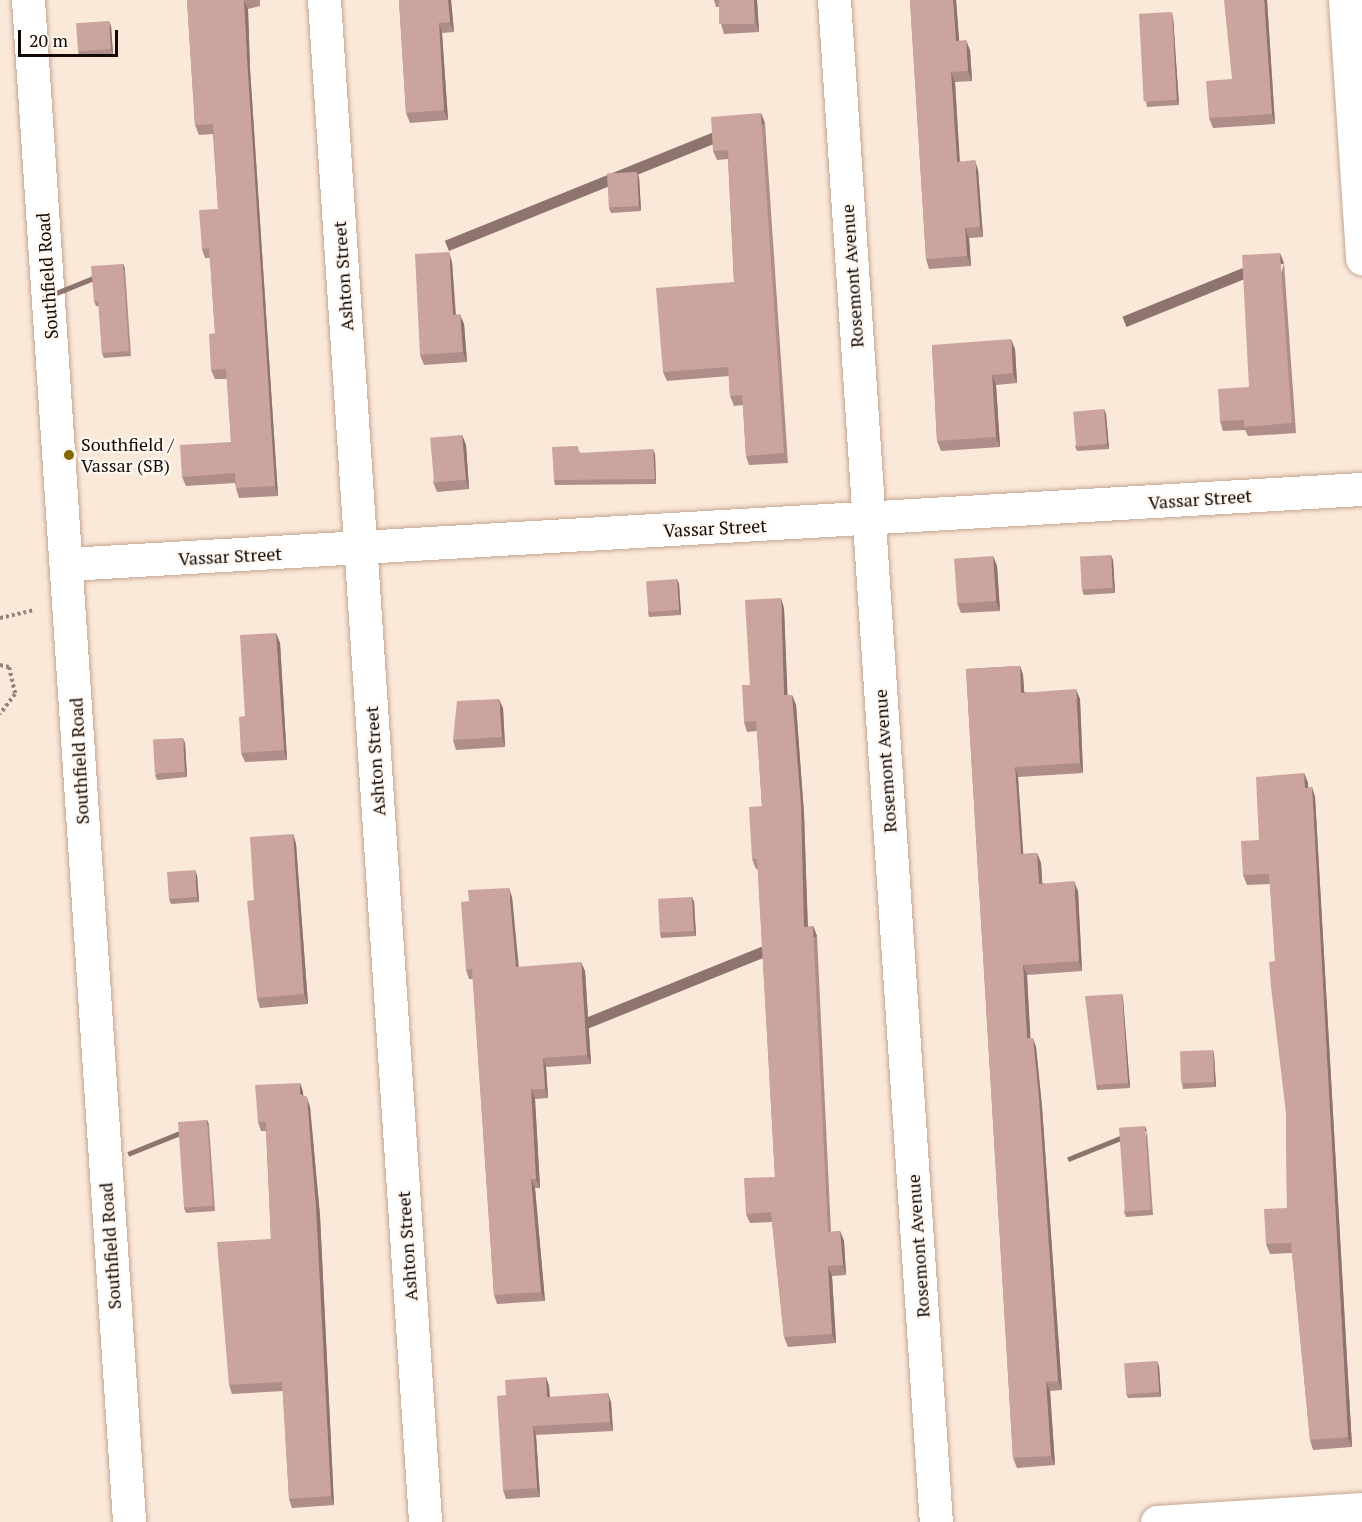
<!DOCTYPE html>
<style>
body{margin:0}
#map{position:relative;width:1362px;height:1522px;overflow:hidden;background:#fae8d9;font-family:"PT Serif",serif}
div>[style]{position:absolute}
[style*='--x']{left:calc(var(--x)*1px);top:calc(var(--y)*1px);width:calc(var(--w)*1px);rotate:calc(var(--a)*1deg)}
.path>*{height:4px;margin-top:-2px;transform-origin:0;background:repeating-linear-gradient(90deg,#938479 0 3px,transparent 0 6px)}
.roads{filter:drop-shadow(0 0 2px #c4a68f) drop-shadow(0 0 2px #c4a68f)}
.minor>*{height:33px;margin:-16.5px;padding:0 16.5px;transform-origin:16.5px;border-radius:16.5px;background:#fff}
.secondary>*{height:33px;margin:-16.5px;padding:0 16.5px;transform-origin:16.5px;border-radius:16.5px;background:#fff}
.wall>*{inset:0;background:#af8d88}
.shaded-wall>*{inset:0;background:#8e736f;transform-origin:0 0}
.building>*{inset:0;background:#cba49e;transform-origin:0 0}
.dots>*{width:16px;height:16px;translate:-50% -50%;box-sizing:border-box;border:3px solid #fef7f2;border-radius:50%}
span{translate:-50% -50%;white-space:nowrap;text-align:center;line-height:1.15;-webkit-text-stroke:4.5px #fef7f2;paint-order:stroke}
.street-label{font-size:18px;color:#140a03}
.poi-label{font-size:18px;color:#140a03}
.left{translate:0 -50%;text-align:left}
.scale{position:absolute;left:18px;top:30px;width:100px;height:27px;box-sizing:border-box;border:3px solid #140a03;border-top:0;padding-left:8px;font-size:18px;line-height:21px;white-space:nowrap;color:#140a03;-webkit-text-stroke:4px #fef7f2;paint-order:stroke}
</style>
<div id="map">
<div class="path">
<div style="--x:0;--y:618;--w:35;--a:-13"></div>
<div style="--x:0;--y:665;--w:9;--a:13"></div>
<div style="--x:9;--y:667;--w:28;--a:77"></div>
<div style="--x:15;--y:694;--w:25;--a:127"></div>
</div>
<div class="roads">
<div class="minor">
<div style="--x:324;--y:0;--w:1525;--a:86.2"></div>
<div style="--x:834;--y:0;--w:1525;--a:86.17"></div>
<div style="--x:1345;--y:0;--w:259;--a:86.2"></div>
<div style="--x:68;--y:564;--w:1296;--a:-3.32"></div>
<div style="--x:1157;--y:1522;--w:205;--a:-3.6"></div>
</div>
<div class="secondary">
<div style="--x:28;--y:0;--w:1525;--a:86.2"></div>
</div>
</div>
<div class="wall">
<div style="clip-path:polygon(187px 0,260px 0,260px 6px,248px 9px,250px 69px,278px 496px,239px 498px,236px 488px,235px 483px,186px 486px,182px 477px,231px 442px,227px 379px,215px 379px,211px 370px,215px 333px,210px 258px,205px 258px,202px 249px,218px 209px,213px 134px,199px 135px,195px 125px)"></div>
<div style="clip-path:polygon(399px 0,451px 0,454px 32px,442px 33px,448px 120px,410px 123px,406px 113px)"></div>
<div style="clip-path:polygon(714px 0,757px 0,759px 32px,724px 34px,721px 24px,720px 7px,716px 7px)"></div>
<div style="clip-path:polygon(910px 0,956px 0,959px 41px,970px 50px,972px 81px,955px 82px,960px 161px,978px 170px,983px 237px,969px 238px,971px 266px,929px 269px,926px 259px)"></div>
<div style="clip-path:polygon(1267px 0,1275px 124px,1213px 128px,1209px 118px,1232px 79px)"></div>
<div style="clip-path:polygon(1173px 17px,1179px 105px,1147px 107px,1146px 102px)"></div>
<div style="clip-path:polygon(111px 26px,113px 54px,80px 57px,78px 52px)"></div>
<div style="clip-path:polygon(765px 123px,788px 463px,749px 465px,746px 456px,743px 405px,734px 406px,730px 396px,729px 376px,667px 381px,663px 372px,734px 282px,728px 159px,717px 160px,713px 151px)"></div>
<div style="clip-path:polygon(639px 177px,641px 211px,611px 213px,609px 208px)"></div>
<div style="clip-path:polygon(452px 262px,456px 314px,464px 324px,467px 362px,424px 365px,420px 355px)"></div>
<div style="clip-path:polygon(1284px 263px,1296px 433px,1248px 436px,1245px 430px,1223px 431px,1220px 421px,1249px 387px)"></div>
<div style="clip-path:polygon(123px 264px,125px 269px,131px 356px,104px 358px,102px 353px,99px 306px,96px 306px,94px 301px)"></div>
<div style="clip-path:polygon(932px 345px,1015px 349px,1017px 383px,996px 385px,1000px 447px,941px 451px,937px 441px)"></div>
<div style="clip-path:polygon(1104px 409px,1106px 414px,1109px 449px,1077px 451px,1075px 446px)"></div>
<div style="clip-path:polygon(462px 435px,466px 445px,469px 489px,437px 492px,433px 482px)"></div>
<div style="clip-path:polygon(580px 451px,580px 453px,655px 454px,656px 484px,555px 485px,554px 480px)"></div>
<div style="clip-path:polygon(993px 556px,997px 566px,1000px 611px,961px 613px,957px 603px)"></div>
<div style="clip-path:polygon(1113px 560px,1115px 593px,1084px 595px,1082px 590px)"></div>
<div style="clip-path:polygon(677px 579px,679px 584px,681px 615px,649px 617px,648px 612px)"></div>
<div style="clip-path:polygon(784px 608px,787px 695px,792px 695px,796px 705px,804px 814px,808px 927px,813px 926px,817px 936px,831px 1232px,840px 1231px,844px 1241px,846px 1275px,832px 1276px,836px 1343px,788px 1347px,784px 1337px,772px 1222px,750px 1223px,746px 1214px,775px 1177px,758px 869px,756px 869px,752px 859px,762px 806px,757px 731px,747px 732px,744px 722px,750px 685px)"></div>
<div style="clip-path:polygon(276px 633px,280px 643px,287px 760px,245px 762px,241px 753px,245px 716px)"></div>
<div style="clip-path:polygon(1020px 666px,1023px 675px,1024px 692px,1080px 699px,1083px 773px,1018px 777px,1023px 854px,1037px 853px,1041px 863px,1042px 883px,1078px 891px,1082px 971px,1027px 975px,1030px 1038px,1036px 1047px,1042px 1107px,1062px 1390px,1050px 1391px,1055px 1465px,1017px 1468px,1013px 1458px,966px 669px)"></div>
<div style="clip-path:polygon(503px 708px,505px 747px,456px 750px,453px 740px)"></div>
<div style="clip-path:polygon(185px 743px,187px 777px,157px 780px,155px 775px)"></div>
<div style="clip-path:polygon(1304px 773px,1308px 783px,1308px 788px,1312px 787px,1315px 797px,1352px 1447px,1313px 1450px,1310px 1440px,1292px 1253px,1270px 1254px,1266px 1244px,1287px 1208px,1286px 1113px,1270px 884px,1247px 885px,1243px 875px,1259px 840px)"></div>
<div style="clip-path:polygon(293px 834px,296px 844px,308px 1004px,260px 1008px,257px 998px,254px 900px)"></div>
<div style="clip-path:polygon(197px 875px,199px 902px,171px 904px,169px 899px)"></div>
<div style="clip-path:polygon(512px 897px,519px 967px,585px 971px,591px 1064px,546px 1067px,548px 1098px,535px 1099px,540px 1188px,535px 1188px,545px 1301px,497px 1304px,494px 1295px,473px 979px,469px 979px,466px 970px)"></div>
<div style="clip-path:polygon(692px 897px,694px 902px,696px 936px,661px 938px,660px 933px)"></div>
<div style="clip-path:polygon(1122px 994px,1123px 999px,1130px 1088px,1097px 1090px,1096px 1085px)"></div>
<div style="clip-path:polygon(1213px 1050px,1214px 1055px,1216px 1087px,1183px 1089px,1182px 1084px)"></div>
<div style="clip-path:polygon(300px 1083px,303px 1092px,303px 1096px,310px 1107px,320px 1216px,334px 1505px,292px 1508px,289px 1499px,283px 1391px,232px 1394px,229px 1385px,271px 1239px,266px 1131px,261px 1131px,258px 1122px)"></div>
<div style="clip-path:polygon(207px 1120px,209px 1125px,215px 1211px,186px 1213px,184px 1208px)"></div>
<div style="clip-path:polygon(1147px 1131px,1153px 1215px,1126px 1217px,1124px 1212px)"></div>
<div style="clip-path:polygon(1159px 1366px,1161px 1397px,1128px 1398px,1126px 1393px)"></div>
<div style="clip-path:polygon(546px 1377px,549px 1386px,550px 1397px,611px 1402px,613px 1431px,536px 1435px,540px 1497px,506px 1499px,503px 1490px,506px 1395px)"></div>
</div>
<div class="shaded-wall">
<div style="clip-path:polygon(244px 0,248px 9px,250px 69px,278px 496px,275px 486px,247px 59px)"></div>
<div style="clip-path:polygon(448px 0,451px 0,454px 32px,450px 22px)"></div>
<div style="clip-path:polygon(754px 0,757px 0,759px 32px,756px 22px)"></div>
<div style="clip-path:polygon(953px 0,956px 0,960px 51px,956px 41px)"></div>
<div style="clip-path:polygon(1264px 0,1267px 0,1275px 124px,1272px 114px)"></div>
<div style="clip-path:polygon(1172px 12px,1173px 17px,1179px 105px,1177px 100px)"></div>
<div style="clip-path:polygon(109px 21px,111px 26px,113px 54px,111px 49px)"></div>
<div style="clip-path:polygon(439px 23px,442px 33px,448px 120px,444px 110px)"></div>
<div style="clip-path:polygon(966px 40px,970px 50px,972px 81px,968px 71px)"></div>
<div style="clip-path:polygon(951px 72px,955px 82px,960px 171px,957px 162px)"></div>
<div style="left:761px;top:113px;width:11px;height:341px;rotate:68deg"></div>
<div style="clip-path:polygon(975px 160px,978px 170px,983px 237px,980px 227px)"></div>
<div style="clip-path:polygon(637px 172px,639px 177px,641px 211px,639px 206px)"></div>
<div style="clip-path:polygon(965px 228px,969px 238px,971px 266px,967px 256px)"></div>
<div style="clip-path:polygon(449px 252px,452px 262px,456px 324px,453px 315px)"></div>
<div style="left:1280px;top:253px;width:11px;height:170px;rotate:68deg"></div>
<div style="left:123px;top:264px;width:5px;height:87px;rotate:68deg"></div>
<div style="clip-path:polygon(460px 314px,464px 324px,467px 362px,463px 352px)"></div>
<div style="clip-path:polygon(1011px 339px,1015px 349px,1017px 383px,1013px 373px)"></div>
<div style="clip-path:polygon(992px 375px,996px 385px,1000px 447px,996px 437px)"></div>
<div style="clip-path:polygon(1104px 409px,1106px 414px,1109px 449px,1107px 444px)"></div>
<div style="clip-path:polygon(462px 435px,466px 445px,469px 489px,466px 480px)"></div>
<div style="clip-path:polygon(653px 449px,655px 454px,656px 484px,655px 479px)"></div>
<div style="clip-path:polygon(1111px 555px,1113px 560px,1115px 593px,1113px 588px)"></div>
<div style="clip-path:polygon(993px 556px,997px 566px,1000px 611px,996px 601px)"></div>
<div style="clip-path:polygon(677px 579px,679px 584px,681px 615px,679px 610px)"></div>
<div style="clip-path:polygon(781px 598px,784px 608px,788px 705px,784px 695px)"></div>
<div style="clip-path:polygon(276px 633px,280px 643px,287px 760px,284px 750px)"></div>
<div style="clip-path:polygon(1020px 666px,1023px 675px,1025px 702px,1021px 693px)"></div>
<div style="clip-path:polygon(1076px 689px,1080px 699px,1083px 773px,1080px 763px)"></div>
<div style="clip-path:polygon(792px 695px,796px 705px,804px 814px,808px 937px,804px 927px)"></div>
<div style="clip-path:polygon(499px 699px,503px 708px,505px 747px,502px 737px)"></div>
<div style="clip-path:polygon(183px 738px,185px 743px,187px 777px,185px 772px)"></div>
<div style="clip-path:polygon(1015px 767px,1018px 777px,1024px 864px,1021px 854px)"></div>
<div style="clip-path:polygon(1304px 773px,1308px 783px,1309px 798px,1305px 788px)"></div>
<div style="clip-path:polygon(1312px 787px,1315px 797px,1352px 1447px,1348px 1437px)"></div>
<div style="clip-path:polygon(293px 834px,296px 844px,308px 1004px,304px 994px)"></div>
<div style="clip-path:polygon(1037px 853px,1041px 863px,1043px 893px,1039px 884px)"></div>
<div style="clip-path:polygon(195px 870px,197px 875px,199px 902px,197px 897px)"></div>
<div style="clip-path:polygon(1074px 881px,1078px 891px,1082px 971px,1079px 961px)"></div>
<div style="clip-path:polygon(509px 888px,512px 897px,519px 976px,516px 967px)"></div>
<div style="clip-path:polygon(692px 897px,694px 902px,696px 936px,694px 931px)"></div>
<div style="left:813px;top:926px;width:11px;height:306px;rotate:68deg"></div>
<div style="clip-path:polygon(581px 962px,585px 971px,591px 1064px,587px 1055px)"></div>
<div style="clip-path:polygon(1023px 965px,1027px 975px,1031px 1047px,1027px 1038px)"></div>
<div style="clip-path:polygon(1122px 994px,1123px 999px,1130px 1088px,1128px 1083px)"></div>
<div style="clip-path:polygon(1033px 1038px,1036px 1047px,1042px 1107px,1062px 1390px,1058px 1381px)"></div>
<div style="clip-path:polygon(1213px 1050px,1214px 1055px,1216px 1087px,1214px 1082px)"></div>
<div style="clip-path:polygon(543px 1058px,546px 1067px,548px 1098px,545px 1089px)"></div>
<div style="clip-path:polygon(300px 1083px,303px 1092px,304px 1103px,300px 1094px)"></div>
<div style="clip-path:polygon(531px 1089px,535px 1099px,540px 1188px,536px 1179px)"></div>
<div style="clip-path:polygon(307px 1097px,310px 1107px,320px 1216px,334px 1505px,331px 1496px)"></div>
<div style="left:207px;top:1120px;width:5px;height:86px;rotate:68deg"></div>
<div style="left:1145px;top:1126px;width:5px;height:84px;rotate:68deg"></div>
<div style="clip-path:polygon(531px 1179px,535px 1188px,545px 1301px,541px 1292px)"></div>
<div style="clip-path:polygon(840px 1231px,844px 1241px,846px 1275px,843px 1265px)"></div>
<div style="clip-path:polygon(828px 1266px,832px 1276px,836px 1343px,832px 1334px)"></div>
<div style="clip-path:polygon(1157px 1361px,1159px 1366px,1161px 1397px,1159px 1392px)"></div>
<div style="clip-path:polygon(546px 1377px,549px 1386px,550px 1406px,547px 1397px)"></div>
<div style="clip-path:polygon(1046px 1382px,1050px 1391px,1055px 1465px,1051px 1456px)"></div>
<div style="clip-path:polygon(608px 1393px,611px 1402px,613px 1431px,610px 1422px)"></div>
<div style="clip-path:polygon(533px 1426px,536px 1435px,540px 1497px,537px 1488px)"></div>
</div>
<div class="building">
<div style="clip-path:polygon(187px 0,244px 0,247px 59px,275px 486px,236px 488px,235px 473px,182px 477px,180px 445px,231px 442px,226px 369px,211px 370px,209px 334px,215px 333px,209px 248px,202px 249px,199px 210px,218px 209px,213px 124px,195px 125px)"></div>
<div style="clip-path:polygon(399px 0,448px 0,450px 22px,439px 23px,444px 110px,406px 113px)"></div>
<div style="left:719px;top:0;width:35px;height:24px"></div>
<div style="clip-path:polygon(910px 0,953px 0,956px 41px,966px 40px,968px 71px,951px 72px,957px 162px,975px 160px,980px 227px,965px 228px,967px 256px,926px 259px)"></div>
<div style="clip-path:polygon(1224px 0,1264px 0,1272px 114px,1209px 118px,1206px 81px,1232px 79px)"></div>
<div style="left:1172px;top:12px;width:88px;height:33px;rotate:87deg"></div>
<div style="left:109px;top:21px;width:28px;height:33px;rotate:86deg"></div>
<div style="clip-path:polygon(761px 113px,784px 453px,746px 456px,742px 395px,730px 396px,728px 367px,663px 372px,656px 288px,734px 282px,728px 150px,713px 151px,711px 117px)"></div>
<div style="left:637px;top:172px;width:34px;height:30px;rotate:87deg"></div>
<div style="clip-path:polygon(449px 252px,453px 315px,460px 314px,463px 352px,420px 355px,415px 254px)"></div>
<div style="clip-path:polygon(1280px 253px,1292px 423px,1244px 427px,1244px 420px,1220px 421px,1218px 389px,1249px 387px,1242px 255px)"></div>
<div style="clip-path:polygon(123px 264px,129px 351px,102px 353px,98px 301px,94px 301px,91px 266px)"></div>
<div style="clip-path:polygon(1011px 339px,1013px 373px,992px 375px,996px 437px,937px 441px,932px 345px)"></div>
<div style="left:1104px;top:409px;width:35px;height:31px;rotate:85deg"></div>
<div style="left:462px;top:435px;width:45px;height:32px;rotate:85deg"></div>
<div style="clip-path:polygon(578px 446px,579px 453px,653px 449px,655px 479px,554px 480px,552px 447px)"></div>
<div style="left:1111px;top:555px;width:33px;height:31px;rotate:87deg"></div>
<div style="left:993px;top:556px;width:45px;height:39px;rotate:86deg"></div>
<div style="left:677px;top:579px;width:31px;height:31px;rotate:86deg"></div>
<div style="clip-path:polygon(781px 598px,784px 695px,792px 695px,801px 804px,804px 927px,813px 926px,828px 1232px,840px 1231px,843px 1265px,828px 1266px,832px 1334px,784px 1337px,771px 1212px,746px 1214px,744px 1178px,775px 1177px,757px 859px,752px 859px,749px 807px,762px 806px,756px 721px,744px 722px,742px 685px,750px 685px,745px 600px)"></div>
<div style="clip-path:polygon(276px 633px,284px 750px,241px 753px,239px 717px,245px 716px,240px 635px)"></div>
<div style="clip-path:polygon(1020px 666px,1021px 693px,1076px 689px,1080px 763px,1015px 767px,1021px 854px,1037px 853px,1039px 884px,1074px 881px,1079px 961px,1023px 965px,1027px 1038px,1033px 1038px,1039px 1097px,1058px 1381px,1046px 1382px,1051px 1456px,1013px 1458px,966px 669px)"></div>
<div style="clip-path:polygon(499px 699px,502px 737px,453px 740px,457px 701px)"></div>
<div style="left:183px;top:738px;width:34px;height:30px;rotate:87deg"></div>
<div style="clip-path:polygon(1304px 773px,1305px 788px,1312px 787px,1348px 1437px,1310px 1440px,1291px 1243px,1266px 1244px,1264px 1209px,1287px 1208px,1286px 1113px,1271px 987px,1269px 962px,1275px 961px,1269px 874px,1243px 875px,1241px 841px,1259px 840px,1256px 777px)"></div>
<div style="clip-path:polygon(293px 834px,304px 994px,257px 998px,247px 901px,254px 900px,250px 837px)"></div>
<div style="left:195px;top:870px;width:27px;height:28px;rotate:86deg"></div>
<div style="clip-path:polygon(509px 888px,516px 967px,581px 962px,587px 1055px,543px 1058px,545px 1089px,531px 1089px,536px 1179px,531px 1179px,541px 1292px,494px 1295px,472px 969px,466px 970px,461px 902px,469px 901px,468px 890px)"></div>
<div style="left:692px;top:897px;width:34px;height:34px;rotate:87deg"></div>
<div style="clip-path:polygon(1122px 994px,1128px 1083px,1096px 1085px,1085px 996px)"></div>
<div style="left:1213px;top:1050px;width:32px;height:33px;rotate:88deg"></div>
<div style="clip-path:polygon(300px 1083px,300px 1094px,307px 1097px,316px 1207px,331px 1496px,289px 1499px,282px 1382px,229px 1385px,217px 1242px,271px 1239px,266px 1122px,258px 1122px,255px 1085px)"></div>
<div style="left:207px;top:1120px;width:86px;height:29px;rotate:86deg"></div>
<div style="left:1145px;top:1126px;width:84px;height:26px;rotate:86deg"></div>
<div style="left:1157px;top:1361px;width:31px;height:33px;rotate:86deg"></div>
<div style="clip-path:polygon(546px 1377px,547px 1397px,608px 1393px,610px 1422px,533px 1426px,537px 1488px,503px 1490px,497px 1396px,506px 1395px,505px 1380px)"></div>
</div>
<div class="dots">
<div style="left:69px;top:455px;background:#856700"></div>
</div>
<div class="street-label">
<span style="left:47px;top:276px;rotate:-94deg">Southfield Road</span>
<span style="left:343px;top:276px;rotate:-94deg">Ashton Street</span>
<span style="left:852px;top:276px;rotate:-94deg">Rosemont Avenue</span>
<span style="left:1200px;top:499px;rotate:-4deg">Vassar Street</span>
<span style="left:715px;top:528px;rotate:-3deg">Vassar Street</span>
<span style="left:230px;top:556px;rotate:-3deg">Vassar Street</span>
<span style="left:79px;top:761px;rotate:-93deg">Southfield Road</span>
<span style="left:375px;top:761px;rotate:-94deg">Ashton Street</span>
<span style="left:885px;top:761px;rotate:-94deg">Rosemont Avenue</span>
<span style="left:110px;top:1246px;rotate:-94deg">Southfield Road</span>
<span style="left:407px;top:1246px;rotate:-94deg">Ashton Street</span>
<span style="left:918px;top:1246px;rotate:-94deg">Rosemont Avenue</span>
</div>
<div class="poi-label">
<span class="left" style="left:81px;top:455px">Southfield /<br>Vassar (SB)</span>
</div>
<div class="scale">20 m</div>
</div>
